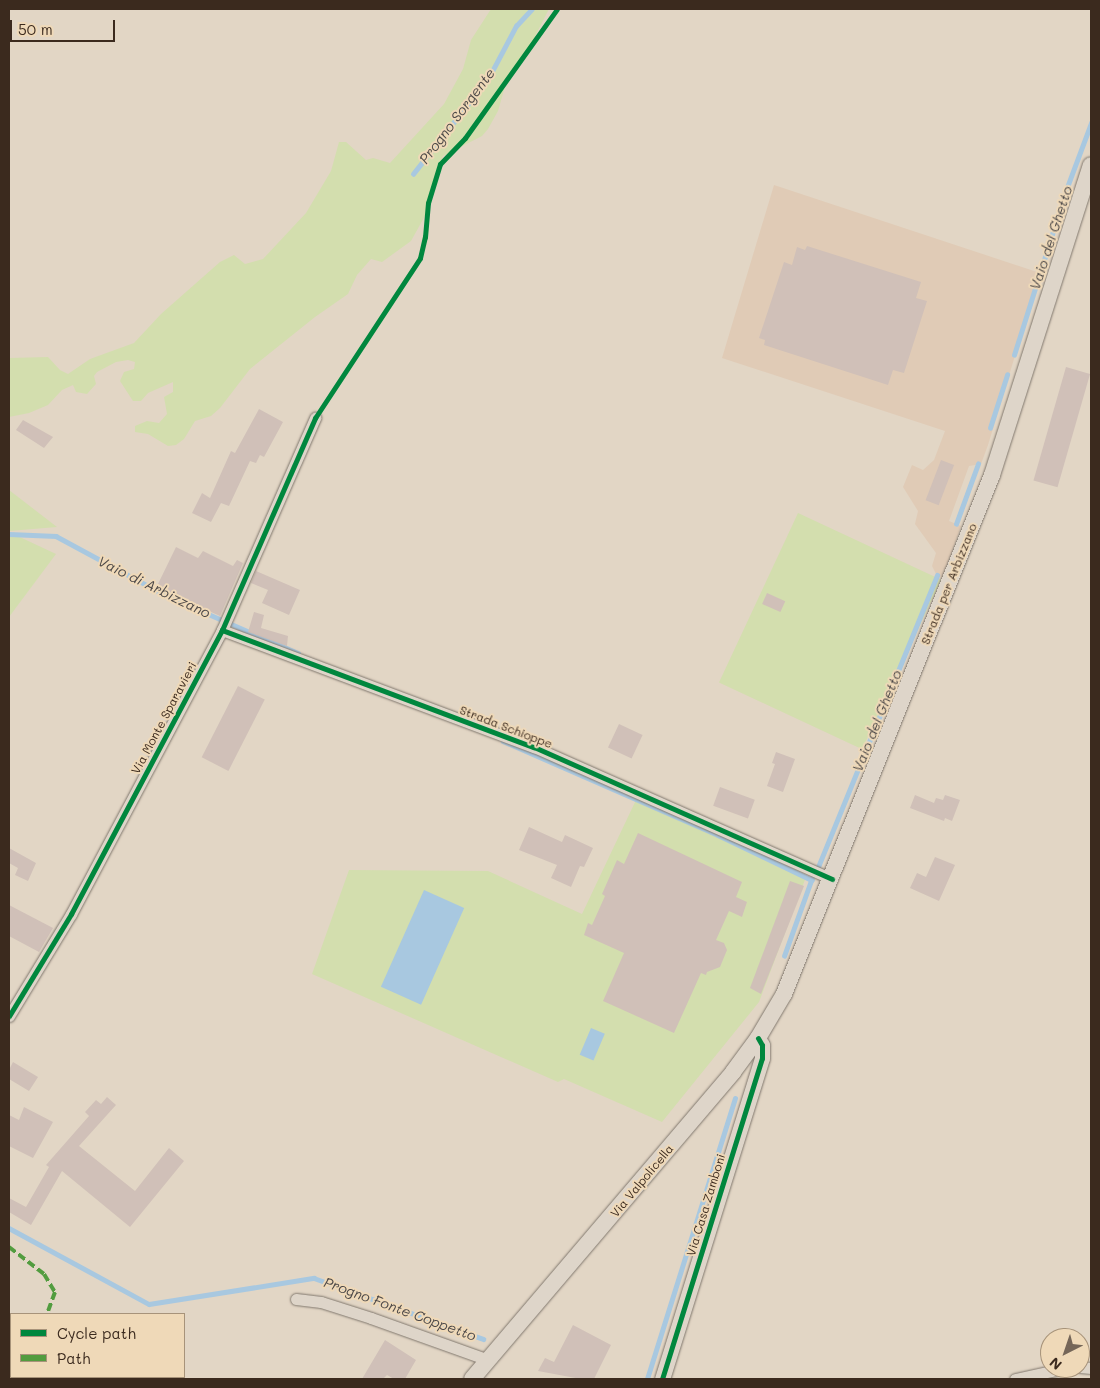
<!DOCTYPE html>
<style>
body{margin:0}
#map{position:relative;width:1100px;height:1388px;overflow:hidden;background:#e2d6c5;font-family:Mali,sans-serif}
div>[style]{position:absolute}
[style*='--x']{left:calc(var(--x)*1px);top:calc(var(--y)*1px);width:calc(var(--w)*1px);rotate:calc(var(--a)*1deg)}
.built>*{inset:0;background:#e0cbb6}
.green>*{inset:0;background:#d3deae;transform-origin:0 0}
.water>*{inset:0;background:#a8c8e0;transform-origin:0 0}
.stream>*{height:4.5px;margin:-2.25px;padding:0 2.25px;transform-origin:2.25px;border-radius:2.25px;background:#a8c8e0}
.building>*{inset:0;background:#d0c0b8;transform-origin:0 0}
.roads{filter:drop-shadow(0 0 1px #81786e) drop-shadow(0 0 1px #81786e)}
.minor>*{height:11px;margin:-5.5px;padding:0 5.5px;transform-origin:5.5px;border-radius:5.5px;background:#ded5c9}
.tertiary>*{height:15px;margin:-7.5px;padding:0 7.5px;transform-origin:7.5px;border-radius:7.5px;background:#ded5c9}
.secondary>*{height:16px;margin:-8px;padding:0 8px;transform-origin:8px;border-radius:8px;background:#ded5c9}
.quiet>*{height:4px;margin-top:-2px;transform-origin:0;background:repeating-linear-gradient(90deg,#529c3f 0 8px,transparent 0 12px)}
.cycleway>*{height:5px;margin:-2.5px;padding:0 2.5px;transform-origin:2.5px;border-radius:2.5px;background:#00873e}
span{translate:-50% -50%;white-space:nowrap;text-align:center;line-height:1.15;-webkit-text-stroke:4px #efd9b8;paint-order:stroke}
.street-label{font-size:12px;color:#3b2a1e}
.water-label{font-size:14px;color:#4c4847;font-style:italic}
.frame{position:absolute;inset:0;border:10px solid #3b2a1e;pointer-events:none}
.legend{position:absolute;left:10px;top:1313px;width:175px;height:65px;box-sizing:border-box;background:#efd9b8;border:1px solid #a7937a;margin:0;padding:6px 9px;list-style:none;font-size:15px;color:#3b2a1e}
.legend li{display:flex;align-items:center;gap:10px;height:25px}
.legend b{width:25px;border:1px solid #a7937a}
.north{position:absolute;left:1040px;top:1328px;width:50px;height:50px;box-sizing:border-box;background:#efd9b8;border:1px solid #a7937a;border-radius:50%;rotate:221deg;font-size:14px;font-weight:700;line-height:20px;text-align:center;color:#3b2a1e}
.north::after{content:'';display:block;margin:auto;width:18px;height:22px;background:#756658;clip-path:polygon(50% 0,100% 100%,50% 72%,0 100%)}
.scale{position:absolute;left:10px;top:20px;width:105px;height:22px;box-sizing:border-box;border:2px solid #3b2a1e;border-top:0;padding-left:6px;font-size:15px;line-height:18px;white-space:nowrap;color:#3b2a1e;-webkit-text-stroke:4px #efd9b8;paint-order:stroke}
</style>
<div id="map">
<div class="built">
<div style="clip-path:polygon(774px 185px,1040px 273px,988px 445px,981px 464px,969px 466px,949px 521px,961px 526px,943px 578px,936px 574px,932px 566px,936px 553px,915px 524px,918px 511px,903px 487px,912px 465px,923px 470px,934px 460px,945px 431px,722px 358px)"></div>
</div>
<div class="green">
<div style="clip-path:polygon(491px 9px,549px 9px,525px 56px,508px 76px,498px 111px,488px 129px,482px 136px,443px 156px,430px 191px,426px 214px,411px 241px,382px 262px,371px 259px,357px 275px,348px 294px,315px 317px,250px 369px,220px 408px,211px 416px,195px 421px,184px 439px,176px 445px,168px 446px,148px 434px,135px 432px,135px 426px,147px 421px,159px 423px,167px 414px,164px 397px,173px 392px,173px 382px,148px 393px,141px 401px,133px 401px,120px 381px,124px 372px,134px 369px,135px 362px,128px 360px,116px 362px,97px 372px,94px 376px,96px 384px,87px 394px,76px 392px,73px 385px,62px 390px,48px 405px,29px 413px,9px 417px,9px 358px,48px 357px,60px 370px,68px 374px,90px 359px,134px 343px,161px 314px,220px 262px,234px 255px,245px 264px,263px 259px,306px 213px,331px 171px,339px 142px,346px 142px,366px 160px,373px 158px,390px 163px,444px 104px,463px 69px,471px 40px)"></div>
<div style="clip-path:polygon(9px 490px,57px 527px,9px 531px)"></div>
<div style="left:798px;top:513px;width:158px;height:187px;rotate:25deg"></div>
<div style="clip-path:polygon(9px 532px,56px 554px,9px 617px)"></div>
<div style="clip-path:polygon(636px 800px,806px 877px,759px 1002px,662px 1122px,564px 1079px,558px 1082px,312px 974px,349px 870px,488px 871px,582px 914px)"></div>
</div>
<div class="water">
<div style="left:424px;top:890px;width:44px;height:106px;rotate:24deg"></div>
<div style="left:591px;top:1028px;width:15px;height:29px;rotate:23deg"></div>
</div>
<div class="stream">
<div style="--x:413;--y:174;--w:123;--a:-51.9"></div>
<div style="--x:489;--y:77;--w:58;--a:-62.1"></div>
<div style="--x:516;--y:26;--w:23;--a:-47"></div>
<div style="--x:1014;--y:355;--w:173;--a:-72.5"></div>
<div style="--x:1066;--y:190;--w:72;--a:-69.5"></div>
<div style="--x:990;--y:428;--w:56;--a:-72.2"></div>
<div style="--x:956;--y:524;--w:64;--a:-69.9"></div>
<div style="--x:9;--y:534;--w:47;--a:2.4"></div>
<div style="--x:56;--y:536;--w:126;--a:28.4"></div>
<div style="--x:167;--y:596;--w:143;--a:23.5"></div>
<div style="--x:503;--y:741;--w:235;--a:23.6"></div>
<div style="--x:718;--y:835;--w:104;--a:25.6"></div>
<div style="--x:818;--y:867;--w:315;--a:-67.8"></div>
<div style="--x:784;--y:956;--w:83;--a:-70.3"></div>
<div style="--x:9;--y:1228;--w:159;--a:28.5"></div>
<div style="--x:149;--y:1304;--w:167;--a:-9"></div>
<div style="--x:314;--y:1278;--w:180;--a:19.8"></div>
<div style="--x:647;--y:1379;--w:294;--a:-72.6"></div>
</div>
<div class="building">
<div style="clip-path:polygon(807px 246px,921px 282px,916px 298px,927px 301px,904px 373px,893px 370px,888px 385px,764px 345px,765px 340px,759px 338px,784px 262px,792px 265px,797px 247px,805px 250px)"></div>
<div style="left:1066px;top:367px;width:25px;height:118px;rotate:16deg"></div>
<div style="clip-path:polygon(259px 409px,283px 422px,264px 457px,260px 455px,256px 463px,250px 461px,229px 506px,221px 503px,211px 522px,192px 513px,202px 493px,210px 498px,231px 451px,235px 453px)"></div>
<div style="clip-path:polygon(23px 420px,53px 437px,44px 448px,16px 430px)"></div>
<div style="left:941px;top:460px;width:14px;height:43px;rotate:21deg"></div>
<div style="clip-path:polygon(176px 547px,198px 558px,203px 551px,233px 566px,237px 560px,243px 563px,220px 616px,173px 595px,158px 584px)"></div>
<div style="clip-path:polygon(256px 571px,300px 590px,289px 615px,262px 603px,268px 590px,251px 583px)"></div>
<div style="left:767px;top:593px;width:20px;height:12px;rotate:24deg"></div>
<div style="clip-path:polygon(254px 612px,264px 615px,261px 628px,288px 636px,287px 646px,248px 632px)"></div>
<div style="left:238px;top:686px;width:30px;height:80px;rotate:27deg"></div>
<div style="left:619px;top:724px;width:26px;height:26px;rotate:25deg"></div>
<div style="clip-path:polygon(776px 752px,795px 759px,783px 792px,767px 786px,775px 764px,772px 763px)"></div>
<div style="left:720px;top:787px;width:37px;height:20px;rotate:20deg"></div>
<div style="clip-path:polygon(915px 795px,934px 803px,936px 798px,943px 800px,945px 795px,960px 800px,952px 821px,945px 818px,944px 821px,910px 808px)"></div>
<div style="clip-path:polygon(529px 827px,562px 842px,565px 835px,593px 848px,584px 867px,580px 866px,571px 887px,551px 878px,557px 865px,519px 850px)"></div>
<div style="clip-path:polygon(638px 833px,742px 882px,736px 897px,747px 902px,742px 917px,729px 911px,716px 940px,724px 943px,727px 950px,720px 967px,707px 972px,706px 975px,701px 973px,674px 1033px,603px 1001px,624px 953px,584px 935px,588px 923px,592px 925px,605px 896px,602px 894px,617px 860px,624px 864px)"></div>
<div style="clip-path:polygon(9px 848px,36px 863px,28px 881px,15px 875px,18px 868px,9px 863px)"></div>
<div style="clip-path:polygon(935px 857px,955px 865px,939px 901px,910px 888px,917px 873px,926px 877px)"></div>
<div style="clip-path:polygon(790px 881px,804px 886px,761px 994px,750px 988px)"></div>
<div style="clip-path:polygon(9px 905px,53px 928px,39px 952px,9px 936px)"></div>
<div style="clip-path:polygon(13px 1062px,38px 1077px,29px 1091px,9px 1079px,9px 1070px)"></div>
<div style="clip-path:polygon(107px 1097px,116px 1105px,79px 1146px,135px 1191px,169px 1148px,184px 1161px,130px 1227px,62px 1171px,31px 1225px,9px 1212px,9px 1198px,26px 1207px,49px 1167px,46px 1165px,89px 1116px,85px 1112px,96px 1100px,101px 1104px)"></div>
<div style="clip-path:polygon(24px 1107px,53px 1122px,33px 1158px,9px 1146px,9px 1115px,19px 1120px)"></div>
<div style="clip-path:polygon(573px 1325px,611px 1345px,594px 1379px,581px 1379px,538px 1371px,545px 1358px,554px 1362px)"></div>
<div style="clip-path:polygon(385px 1340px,416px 1360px,405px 1379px,394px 1379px,387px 1375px,383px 1379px,362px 1379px)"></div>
</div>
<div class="roads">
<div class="minor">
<div style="--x:222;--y:630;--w:333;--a:20.6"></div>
<div style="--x:534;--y:747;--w:326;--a:23.9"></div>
<div style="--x:9;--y:1016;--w:119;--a:-58.7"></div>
<div style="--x:71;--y:914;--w:322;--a:-62"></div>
<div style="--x:222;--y:630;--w:232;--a:-66.3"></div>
<div style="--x:296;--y:1299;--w:25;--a:7"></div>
<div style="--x:321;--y:1302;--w:52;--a:17.7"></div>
<div style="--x:371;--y:1318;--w:124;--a:19.7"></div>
<div style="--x:1080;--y:1367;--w:11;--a:5"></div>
<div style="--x:1015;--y:1379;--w:51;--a:-12.4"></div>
</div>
<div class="tertiary">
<div style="--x:662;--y:1379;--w:336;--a:-72.7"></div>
<div style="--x:762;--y:1058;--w:13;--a:-90"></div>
<div style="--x:762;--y:1045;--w:8;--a:-120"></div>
</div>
<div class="secondary">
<div style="--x:472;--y:1379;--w:403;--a:-49.6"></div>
<div style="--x:733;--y:1072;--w:42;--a:-53.7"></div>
<div style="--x:758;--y:1038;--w:51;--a:-59.4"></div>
<div style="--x:784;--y:994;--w:559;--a:-68.16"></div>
<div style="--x:992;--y:475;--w:325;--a:-72.3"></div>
</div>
</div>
<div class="quiet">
<div style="--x:9;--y:1247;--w:44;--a:37.6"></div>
<div style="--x:44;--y:1274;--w:21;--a:59"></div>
<div style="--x:55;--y:1292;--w:23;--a:110"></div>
<div style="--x:16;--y:1379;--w:2;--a:-63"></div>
</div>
<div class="cycleway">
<div style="--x:222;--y:630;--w:333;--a:20.6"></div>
<div style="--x:534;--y:747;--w:326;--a:23.9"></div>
<div style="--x:9;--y:1016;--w:119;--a:-58.7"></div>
<div style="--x:71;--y:914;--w:322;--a:-62"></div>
<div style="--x:222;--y:630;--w:232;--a:-66.3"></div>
<div style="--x:315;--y:418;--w:191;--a:-56.7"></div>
<div style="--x:420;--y:258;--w:22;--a:-77"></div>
<div style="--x:425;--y:237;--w:34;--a:-85"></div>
<div style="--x:428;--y:203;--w:41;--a:-72.9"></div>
<div style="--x:440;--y:164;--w:36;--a:-46"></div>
<div style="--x:465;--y:138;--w:158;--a:-54.5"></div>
<div style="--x:662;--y:1379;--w:336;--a:-72.7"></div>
<div style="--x:762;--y:1058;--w:13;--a:-90"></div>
<div style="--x:762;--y:1045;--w:8;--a:-120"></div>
</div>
<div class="street-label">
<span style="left:949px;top:584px;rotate:-68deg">Strada per Arbizzano</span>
<span style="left:164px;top:718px;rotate:-62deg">Via Monte Sparavieri</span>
<span style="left:506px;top:727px;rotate:21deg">Strada Schioppe</span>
<span style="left:642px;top:1181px;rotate:-50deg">Via Valpolicella</span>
<span style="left:706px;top:1205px;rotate:-73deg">Via Casa Zamboni</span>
</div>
<div class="water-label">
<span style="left:457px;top:116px;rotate:-53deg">Progno Sorgente</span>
<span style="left:1051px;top:238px;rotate:-72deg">Vaio del Ghetto</span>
<span style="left:154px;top:587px;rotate:26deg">Vaio di Arbizzano</span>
<span style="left:877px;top:721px;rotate:-68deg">Vaio del Ghetto</span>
<span style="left:400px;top:1309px;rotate:20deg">Progno Fonte Coppetto</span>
</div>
<div class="frame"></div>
<ul class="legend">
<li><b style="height:6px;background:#00873e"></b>Cycle path</li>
<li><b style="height:6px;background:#529c3f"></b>Path</li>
</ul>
<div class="north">N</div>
<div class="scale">50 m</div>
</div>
